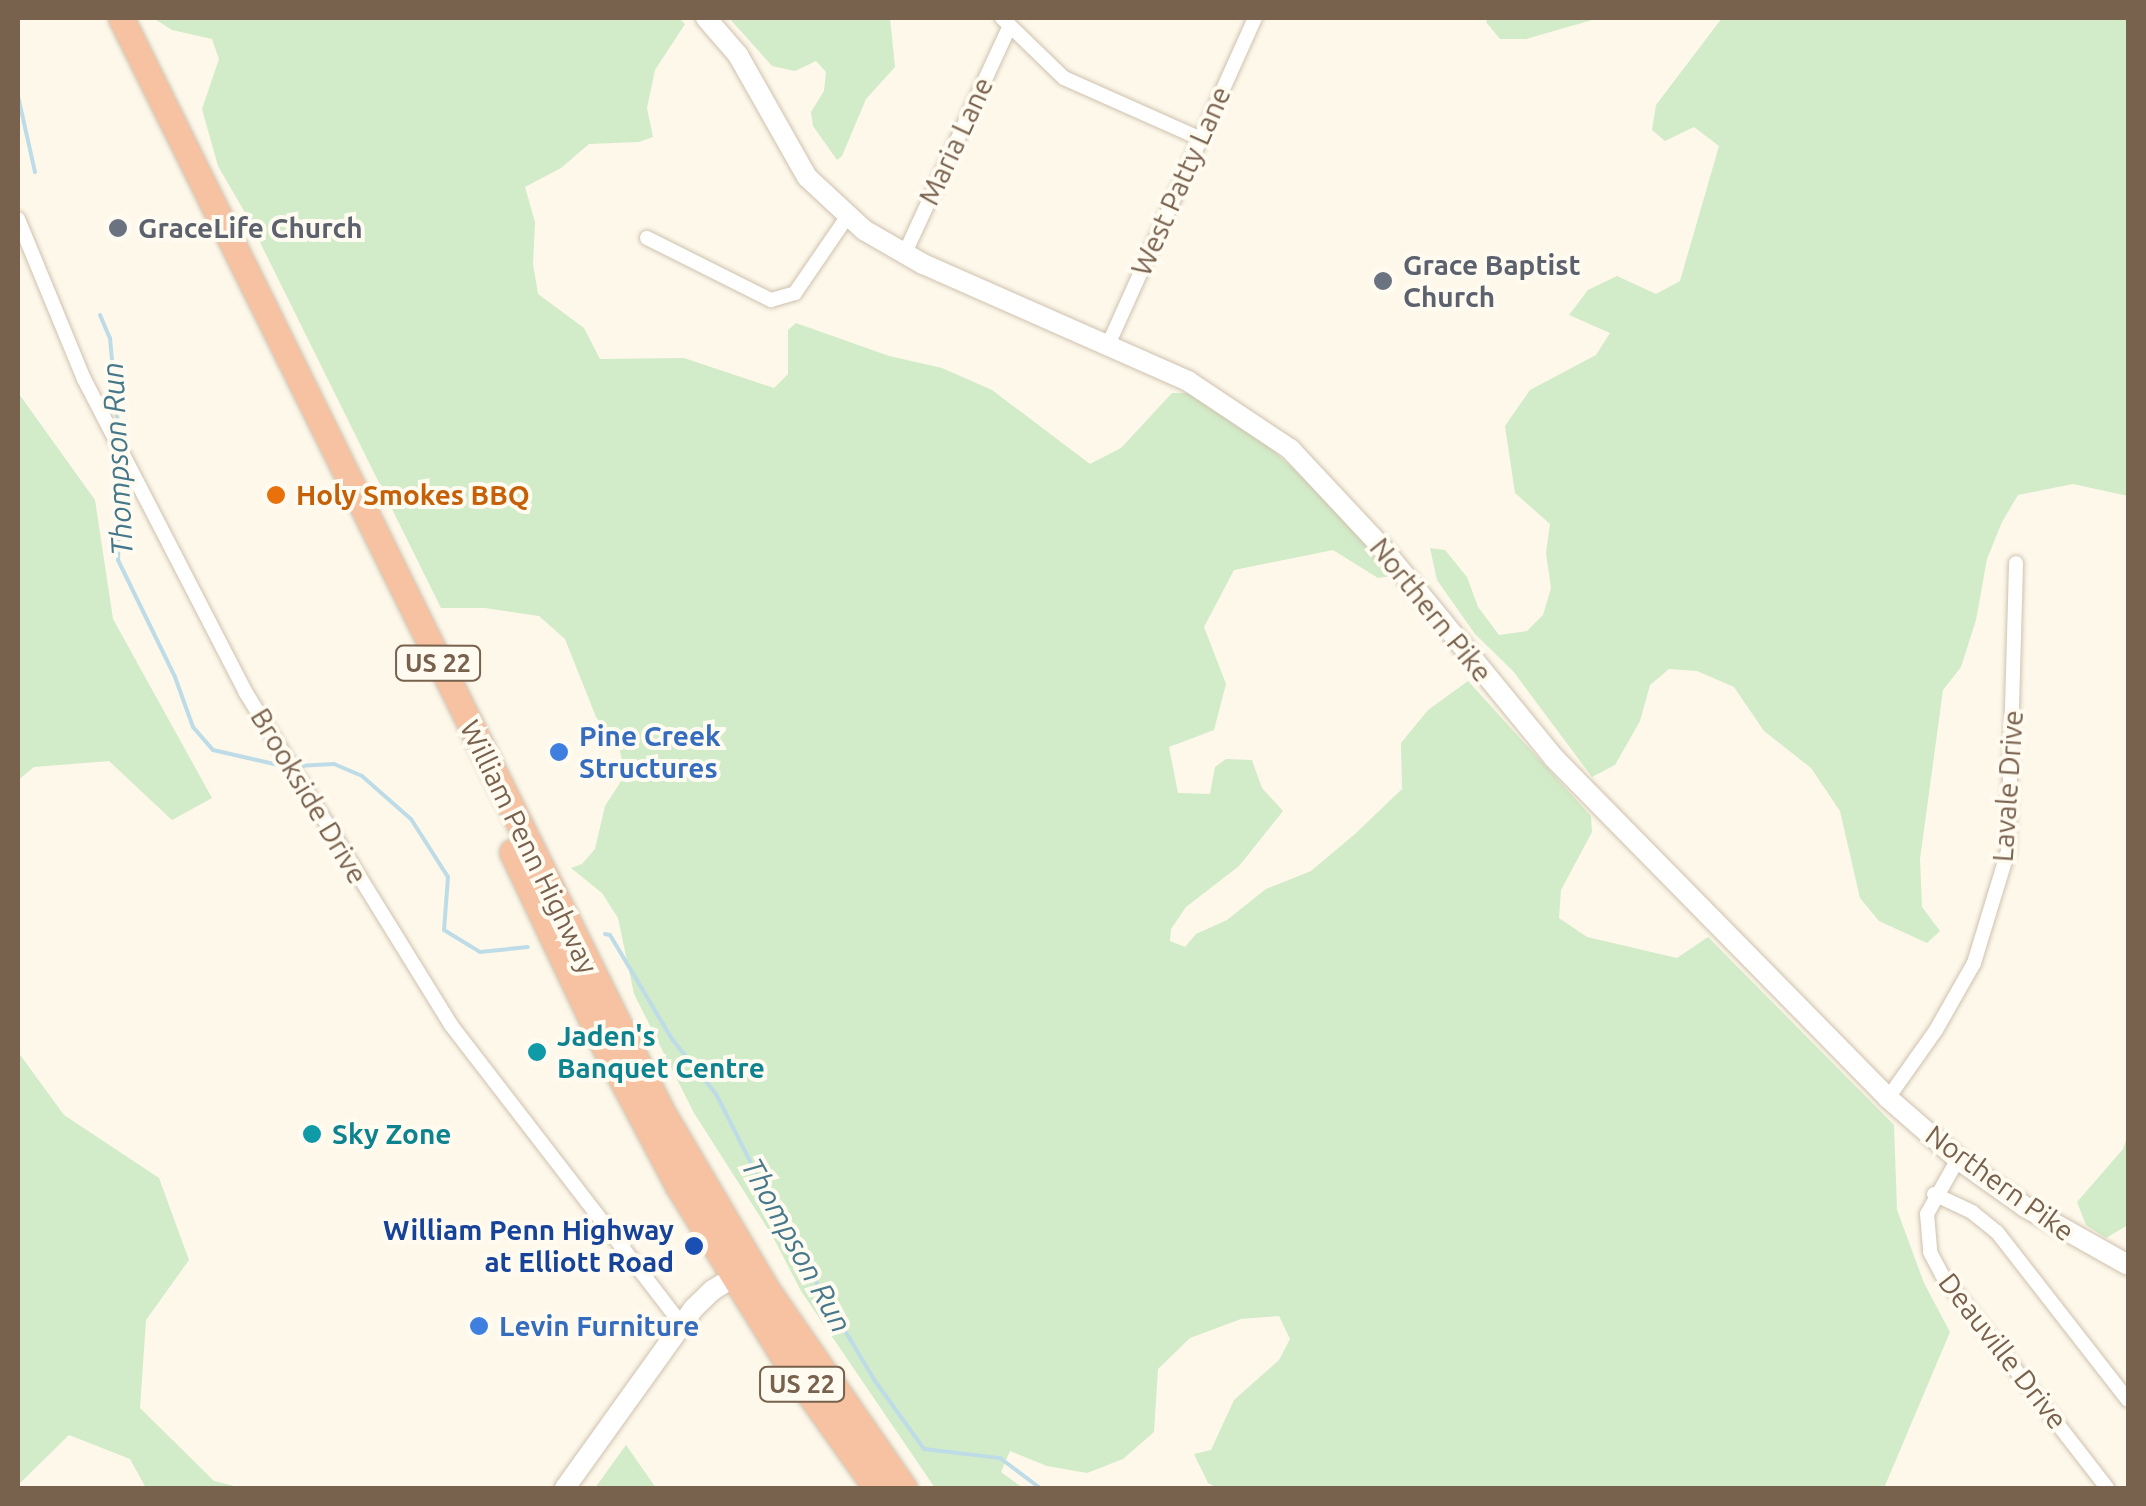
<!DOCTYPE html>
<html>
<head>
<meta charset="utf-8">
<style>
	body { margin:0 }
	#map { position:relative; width:2146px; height:1506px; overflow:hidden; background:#fdf8ea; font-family:Ubuntu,sans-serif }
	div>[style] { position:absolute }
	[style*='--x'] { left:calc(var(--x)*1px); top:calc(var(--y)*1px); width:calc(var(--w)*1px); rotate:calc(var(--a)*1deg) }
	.green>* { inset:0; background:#d2ebc8 }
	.stream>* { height:4px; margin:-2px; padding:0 2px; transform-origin:2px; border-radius:2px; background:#bedce7 }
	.roads { filter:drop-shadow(0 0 2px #cfc1af) drop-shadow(0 0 2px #cfc1af) }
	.street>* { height:14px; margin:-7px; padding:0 7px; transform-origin:7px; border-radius:7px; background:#fff }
	.secondary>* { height:20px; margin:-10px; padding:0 10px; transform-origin:10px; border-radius:10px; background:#fff }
	.highway>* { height:25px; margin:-12.5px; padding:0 12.5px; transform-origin:12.5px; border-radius:12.5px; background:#f6c2a2 }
	.dots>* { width:28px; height:28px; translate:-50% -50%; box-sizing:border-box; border:5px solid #fffbf1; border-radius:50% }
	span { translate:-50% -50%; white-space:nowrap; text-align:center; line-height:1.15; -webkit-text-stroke:8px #fffbf1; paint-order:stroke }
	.shield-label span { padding:2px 8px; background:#fffbf1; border:2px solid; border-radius:8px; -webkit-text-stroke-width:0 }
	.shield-label { font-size:25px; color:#78614d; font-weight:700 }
	.street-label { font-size:28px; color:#78614d }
	.worship-label { font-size:28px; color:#5b616d; font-weight:700 }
	.left { translate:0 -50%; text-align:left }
	.food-label { font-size:28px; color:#c56008; font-weight:700 }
	.shop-label { font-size:28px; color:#366cbe; font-weight:700 }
	.culture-label { font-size:28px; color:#0d838f; font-weight:700 }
	.transit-label { font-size:28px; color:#164399; font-weight:700 }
	.right { translate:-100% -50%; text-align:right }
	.water-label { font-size:30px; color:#46788b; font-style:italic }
	.frame { position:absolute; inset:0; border:20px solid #78614d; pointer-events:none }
</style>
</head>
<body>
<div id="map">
	<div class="green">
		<i style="clip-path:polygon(153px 18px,679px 18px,685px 24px,655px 70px,647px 108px,653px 137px,639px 142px,589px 144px,561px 168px,525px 187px,535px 222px,533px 264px,538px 294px,584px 328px,600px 359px,684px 358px,774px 388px,788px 374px,788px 330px,796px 323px,889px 356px,942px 368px,992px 390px,1090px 464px,1121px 448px,1172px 393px,1188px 393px,1253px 432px,1329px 501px,1391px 576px,1378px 578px,1333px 550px,1234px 570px,1204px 627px,1226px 684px,1214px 730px,1169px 747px,1178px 793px,1210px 794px,1215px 767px,1226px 759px,1252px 760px,1262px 788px,1283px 811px,1239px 866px,1186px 907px,1171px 929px,1170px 941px,1185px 947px,1196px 934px,1227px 920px,1266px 889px,1311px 871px,1355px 834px,1402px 789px,1401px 743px,1428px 710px,1468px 681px,1591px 816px,1592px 832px,1561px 890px,1559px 918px,1587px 937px,1677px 958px,1708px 937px,1894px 1125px,1897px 1210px,1924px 1283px,1950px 1332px,1884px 1488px,1217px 1488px,1208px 1483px,1194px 1454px,1211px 1450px,1234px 1400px,1279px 1360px,1290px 1339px,1279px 1316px,1241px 1319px,1190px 1338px,1158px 1369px,1154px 1432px,1123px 1459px,1087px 1473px,1047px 1466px,1010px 1451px,1001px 1472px,1023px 1488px,935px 1488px,801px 1291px,773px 1237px,694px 1113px,634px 994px,618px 918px,602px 893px,571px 868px,582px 864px,595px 849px,605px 806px,625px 775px,620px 751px,596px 717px,565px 639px,539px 616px,485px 608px,441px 608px,247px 216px,218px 166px,202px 109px,219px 59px,212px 39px,172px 30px)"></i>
		<i style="clip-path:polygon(729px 18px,890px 18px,895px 67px,866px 99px,842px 156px,837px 160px,813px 126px,811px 112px,824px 91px,826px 72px,816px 61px,795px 71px,772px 66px)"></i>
		<i style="clip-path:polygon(1488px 18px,1599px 18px,1526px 39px,1500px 39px,1486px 22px)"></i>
		<i style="clip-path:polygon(1722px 18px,2128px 18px,2128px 496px,2073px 484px,2018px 495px,2002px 522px,1987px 559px,1976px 620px,1961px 667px,1943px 690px,1920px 859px,1922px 907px,1940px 931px,1927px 943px,1879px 921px,1860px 898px,1840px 811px,1811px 768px,1764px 731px,1734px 687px,1697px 671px,1669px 669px,1650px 685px,1640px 721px,1615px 765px,1592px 777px,1513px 671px,1475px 634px,1437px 580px,1430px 548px,1445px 550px,1467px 577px,1478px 607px,1499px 635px,1527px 631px,1543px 615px,1551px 588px,1546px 553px,1550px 524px,1515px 493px,1505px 426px,1530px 390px,1596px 355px,1610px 333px,1569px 315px,1588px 290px,1617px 276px,1656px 294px,1680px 281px,1719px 146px,1694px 127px,1665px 141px,1652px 130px,1656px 105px)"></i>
		<i style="clip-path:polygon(18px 373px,19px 394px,95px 500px,113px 619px,212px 798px,172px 820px,109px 761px,34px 767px,18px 780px)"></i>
		<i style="clip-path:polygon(18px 1052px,64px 1115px,159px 1178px,189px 1260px,146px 1320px,140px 1408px,214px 1481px,242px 1488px,146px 1488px,130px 1459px,69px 1435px,18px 1485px)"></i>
		<i style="clip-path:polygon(2128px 1134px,2128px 1225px,2106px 1238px,2086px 1225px,2077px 1202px,2123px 1149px)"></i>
		<i style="clip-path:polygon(626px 1445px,656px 1488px,595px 1488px)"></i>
	</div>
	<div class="stream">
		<i style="--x:18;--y:96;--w:78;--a:77.4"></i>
		<i style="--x:100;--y:315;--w:25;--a:67"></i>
		<i style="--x:110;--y:338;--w:98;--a:84.8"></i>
		<i style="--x:120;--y:460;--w:100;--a:91.1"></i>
		<i style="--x:118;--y:560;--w:130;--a:64"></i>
		<i style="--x:175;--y:677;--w:53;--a:70.2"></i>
		<i style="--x:193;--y:727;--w:30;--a:49"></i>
		<i style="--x:213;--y:750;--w:76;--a:12.9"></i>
		<i style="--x:297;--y:766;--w:37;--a:-3"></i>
		<i style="--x:334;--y:764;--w:30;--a:23"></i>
		<i style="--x:362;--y:776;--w:65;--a:41.3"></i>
		<i style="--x:411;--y:819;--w:69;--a:57.5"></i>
		<i style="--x:448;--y:877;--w:53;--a:94.3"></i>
		<i style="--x:444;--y:930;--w:42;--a:31.4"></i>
		<i style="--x:480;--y:952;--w:48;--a:-5.9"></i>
		<i style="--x:605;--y:934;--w:5;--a:11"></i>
		<i style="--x:610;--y:935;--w:121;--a:59.2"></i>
		<i style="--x:672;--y:1039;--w:70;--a:51.3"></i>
		<i style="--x:716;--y:1094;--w:153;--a:63.1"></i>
		<i style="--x:785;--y:1230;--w:176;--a:59.2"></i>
		<i style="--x:875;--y:1381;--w:84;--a:54.2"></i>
		<i style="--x:924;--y:1449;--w:77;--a:6.8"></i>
		<i style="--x:1000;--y:1458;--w:50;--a:36.9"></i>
	</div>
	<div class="roads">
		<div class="street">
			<i style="--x:1002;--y:18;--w:86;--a:44.1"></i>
			<i style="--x:1064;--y:78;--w:148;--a:24"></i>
			<i style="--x:18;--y:219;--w:173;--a:67.6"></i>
			<i style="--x:84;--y:379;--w:353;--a:62.7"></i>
			<i style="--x:246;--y:693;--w:390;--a:58.3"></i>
			<i style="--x:451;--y:1025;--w:379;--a:52.4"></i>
			<i style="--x:647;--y:238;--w:139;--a:26.6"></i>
			<i style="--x:771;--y:300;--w:25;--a:-16"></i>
			<i style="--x:795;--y:293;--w:92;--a:-55.6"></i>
			<i style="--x:904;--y:255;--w:250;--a:-65.2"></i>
			<i style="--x:1108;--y:345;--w:359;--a:-65.8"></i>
			<i style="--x:1888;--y:1098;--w:83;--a:-54.8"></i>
			<i style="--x:1936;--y:1030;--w:77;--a:-60.4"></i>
			<i style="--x:1974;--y:963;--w:117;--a:-73.1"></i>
			<i style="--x:2008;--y:851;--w:288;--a:-88.4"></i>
			<i style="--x:1958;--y:1159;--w:63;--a:119.4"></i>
			<i style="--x:1927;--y:1214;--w:38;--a:85"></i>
			<i style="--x:1930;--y:1252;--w:26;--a:62"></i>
			<i style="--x:1942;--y:1275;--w:269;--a:52.2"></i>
			<i style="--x:1934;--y:1194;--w:42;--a:25.3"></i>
			<i style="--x:1972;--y:1212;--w:32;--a:39"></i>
			<i style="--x:1997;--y:1232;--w:213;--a:52.1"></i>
		</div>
		<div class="secondary">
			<i style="--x:706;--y:18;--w:49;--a:49.1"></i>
			<i style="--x:738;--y:55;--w:140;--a:60.5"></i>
			<i style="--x:807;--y:177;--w:78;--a:42.9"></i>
			<i style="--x:864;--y:230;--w:68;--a:30"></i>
			<i style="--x:923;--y:264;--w:290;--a:23.8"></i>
			<i style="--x:1188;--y:381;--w:123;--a:33.7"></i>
			<i style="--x:1290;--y:449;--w:130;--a:46.9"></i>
			<i style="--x:1379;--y:544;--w:276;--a:50.7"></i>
			<i style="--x:1554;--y:758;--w:477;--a:45.5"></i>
			<i style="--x:1888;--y:1098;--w:93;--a:41.1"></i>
			<i style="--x:1958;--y:1159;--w:82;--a:35.6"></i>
			<i style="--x:2025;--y:1207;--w:118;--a:29.4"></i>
			<i style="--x:565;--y:1488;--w:220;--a:-54.4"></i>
			<i style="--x:693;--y:1309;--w:28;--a:-44"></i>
			<i style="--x:713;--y:1290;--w:39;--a:-32"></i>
		</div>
		<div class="highway">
			<i style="--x:121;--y:18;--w:1218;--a:63.69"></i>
			<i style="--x:661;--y:1110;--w:209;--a:59.5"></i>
			<i style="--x:767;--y:1290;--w:241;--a:55.3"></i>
			<i style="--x:512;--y:852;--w:217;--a:64.6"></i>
			<i style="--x:605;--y:1048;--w:156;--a:62.1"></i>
			<i style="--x:678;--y:1186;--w:206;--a:58.3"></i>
			<i style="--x:786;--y:1361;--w:156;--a:54.7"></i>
		</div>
	</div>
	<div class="dots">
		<i style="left:118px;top:228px;background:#6b7280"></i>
		<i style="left:1383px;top:281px;background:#6b7280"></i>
		<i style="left:276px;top:495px;background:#e8710a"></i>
		<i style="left:559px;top:752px;background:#3f7fe0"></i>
		<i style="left:537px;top:1052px;background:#0f9aa8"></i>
		<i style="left:312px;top:1134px;background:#0f9aa8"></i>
		<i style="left:694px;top:1246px;background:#1a4fb4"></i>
		<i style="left:479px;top:1326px;background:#3f7fe0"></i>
	</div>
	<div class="shield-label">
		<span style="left:438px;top:663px">US 22</span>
		<span style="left:802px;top:1384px">US 22</span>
	</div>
	<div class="street-label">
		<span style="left:956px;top:141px;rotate:-65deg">Maria Lane</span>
		<span style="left:1181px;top:181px;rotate:-66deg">West Patty Lane</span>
		<span style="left:1431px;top:610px;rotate:51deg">Northern Pike</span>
		<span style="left:2008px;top:786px;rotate:-86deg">Lavale Drive</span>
		<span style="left:309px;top:796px;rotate:59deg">Brookside Drive</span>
		<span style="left:529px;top:847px;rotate:64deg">William Penn Highway</span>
		<span style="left:2000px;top:1183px;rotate:36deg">Northern Pike</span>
		<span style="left:2003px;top:1351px;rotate:52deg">Deauville Drive</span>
	</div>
	<div class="worship-label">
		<span class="left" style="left:138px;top:228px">GraceLife Church</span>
		<span class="left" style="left:1403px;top:281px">Grace Baptist<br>Church</span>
	</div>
	<div class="food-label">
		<span class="left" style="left:296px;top:495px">Holy Smokes BBQ</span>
	</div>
	<div class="shop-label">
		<span class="left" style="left:579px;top:752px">Pine Creek<br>Structures</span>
		<span class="left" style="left:499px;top:1326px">Levin Furniture</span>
	</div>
	<div class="culture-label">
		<span class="left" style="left:557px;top:1052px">Jaden's<br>Banquet Centre</span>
		<span class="left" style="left:332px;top:1134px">Sky Zone</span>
	</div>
	<div class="transit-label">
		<span class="right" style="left:674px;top:1246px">William Penn Highway<br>at Elliott Road</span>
	</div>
	<div class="water-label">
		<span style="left:117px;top:459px;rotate:-93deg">Thompson Run</span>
		<span style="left:797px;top:1245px;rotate:61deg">Thompson Run</span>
	</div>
	<div class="frame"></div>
</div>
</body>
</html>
